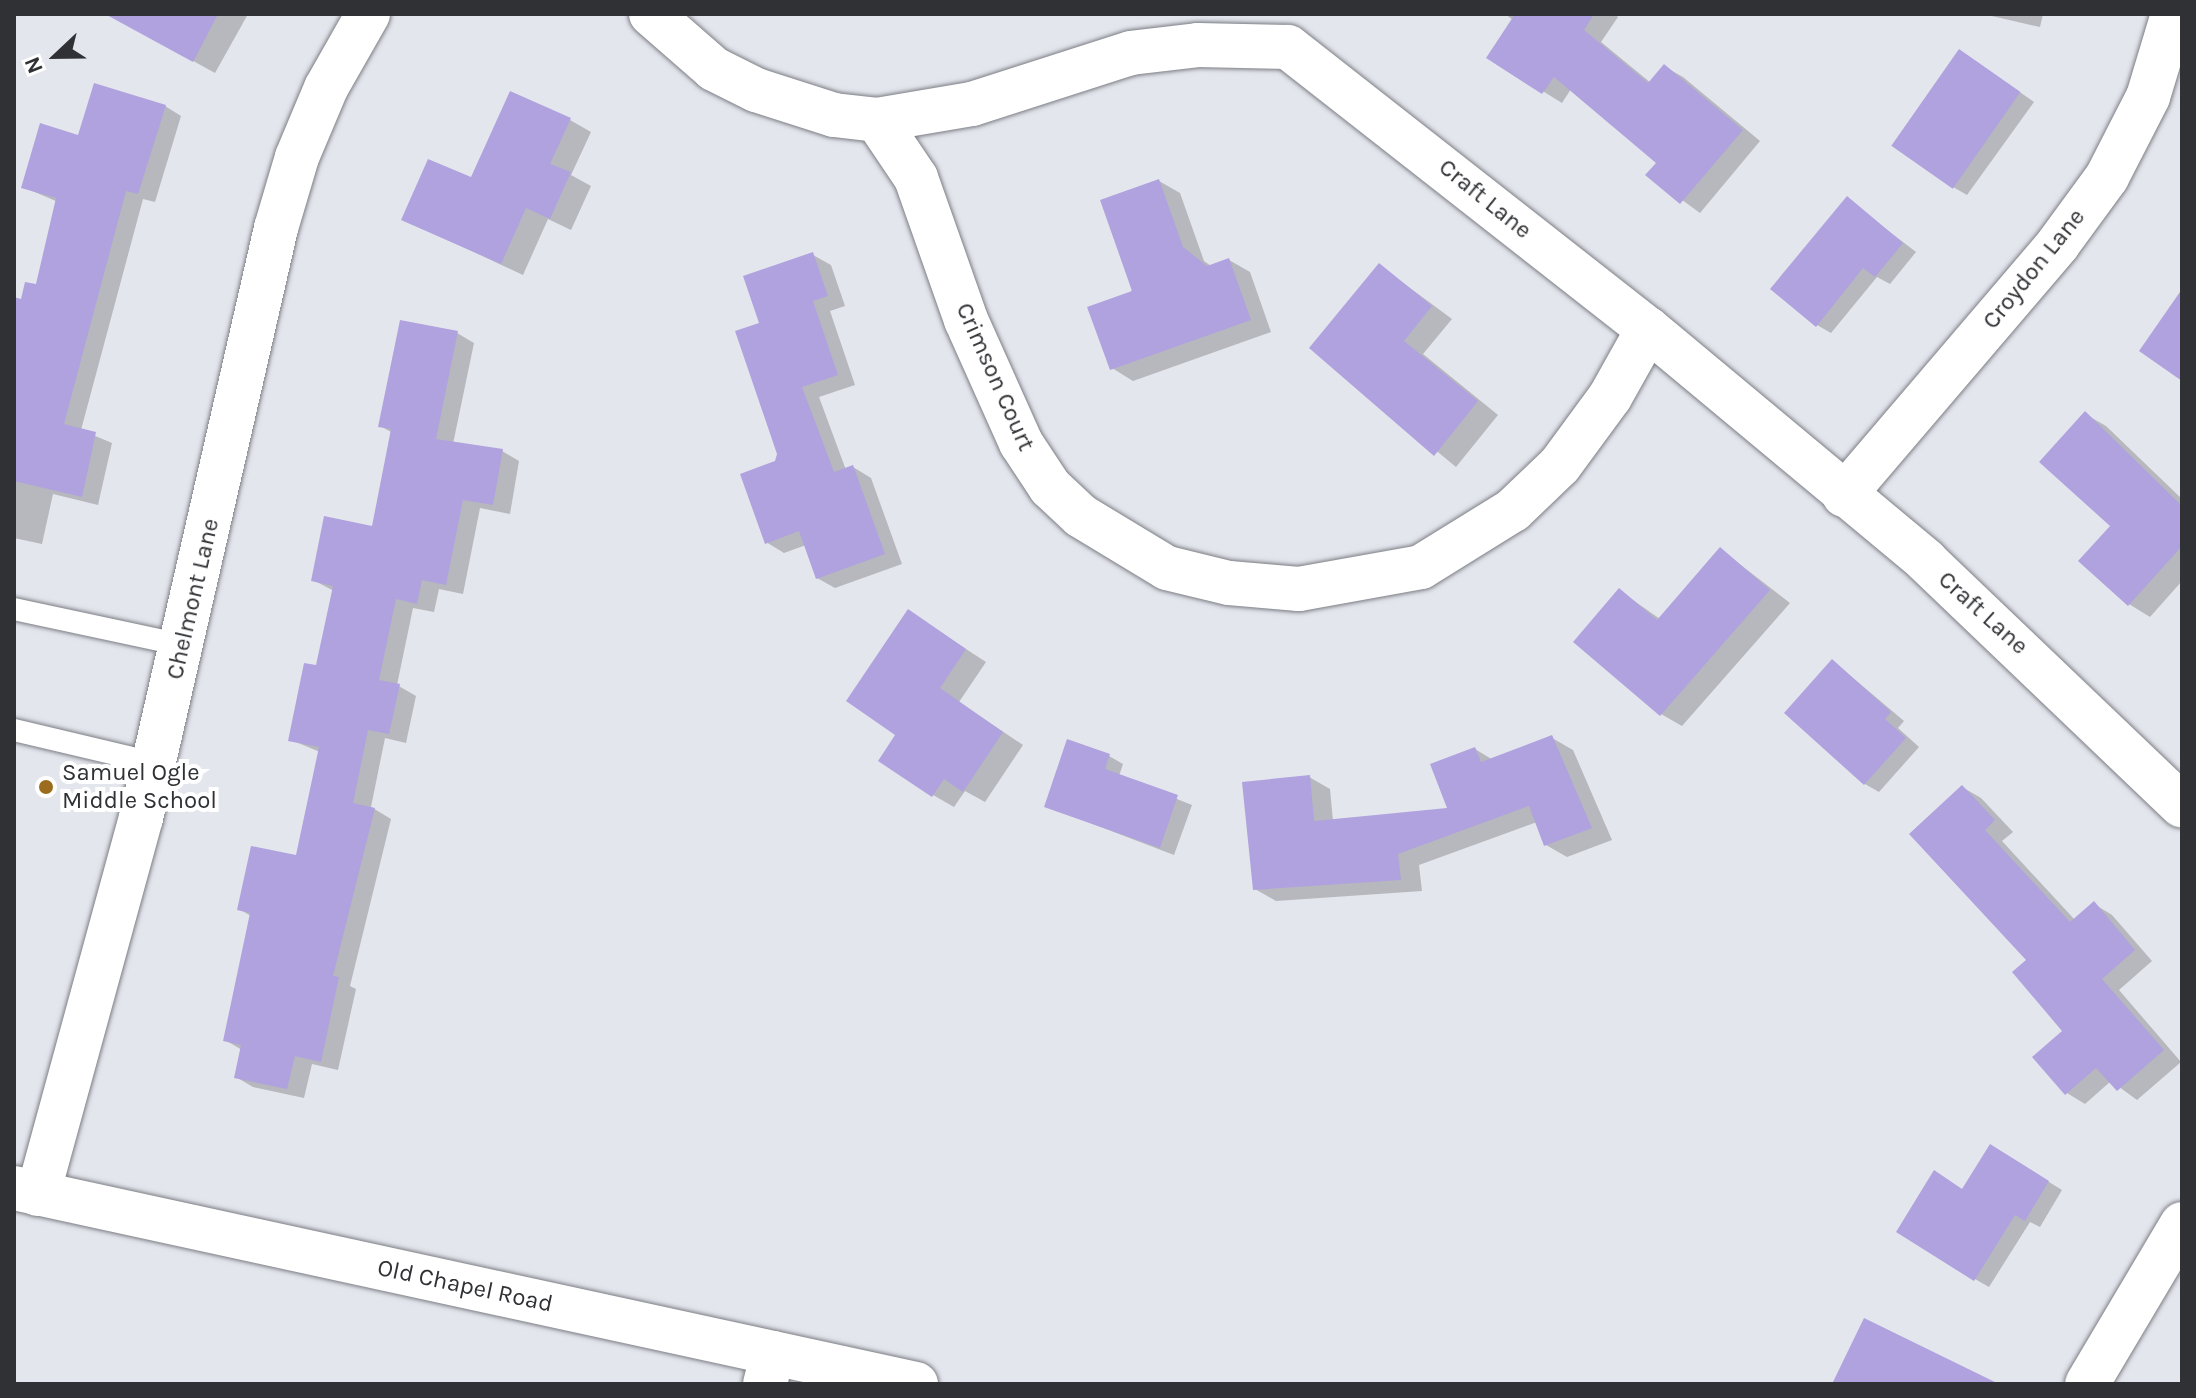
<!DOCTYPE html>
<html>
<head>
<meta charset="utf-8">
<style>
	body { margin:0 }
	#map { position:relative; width:2196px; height:1398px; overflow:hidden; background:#e4e6ed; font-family:Karla,sans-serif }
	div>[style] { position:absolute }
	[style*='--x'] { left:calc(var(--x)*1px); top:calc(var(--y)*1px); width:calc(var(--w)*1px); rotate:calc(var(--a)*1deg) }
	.shadow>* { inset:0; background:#0003 }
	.building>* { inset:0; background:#b0a2de; transform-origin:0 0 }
	.roads { filter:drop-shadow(0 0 2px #7b7e84) drop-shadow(0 0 2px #7b7e84) }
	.service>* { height:22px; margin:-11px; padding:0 11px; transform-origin:11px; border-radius:11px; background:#fff }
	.minor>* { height:44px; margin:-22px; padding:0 22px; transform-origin:22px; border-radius:22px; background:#fff }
	.tertiary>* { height:44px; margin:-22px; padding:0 22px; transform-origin:22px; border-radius:22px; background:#fff }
	.dots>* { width:22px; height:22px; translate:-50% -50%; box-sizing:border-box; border:4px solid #fff; border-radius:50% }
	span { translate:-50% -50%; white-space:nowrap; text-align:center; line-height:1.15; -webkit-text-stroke:8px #fff; paint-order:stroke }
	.street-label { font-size:24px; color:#303134 }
	.poi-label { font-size:24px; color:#303134 }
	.left { translate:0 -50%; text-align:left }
	.frame { position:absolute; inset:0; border:16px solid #303134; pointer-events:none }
	.north { position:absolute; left:16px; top:16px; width:80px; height:80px; -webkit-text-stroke:6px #fff; paint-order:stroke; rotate:248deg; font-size:22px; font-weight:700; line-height:32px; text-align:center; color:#303134 }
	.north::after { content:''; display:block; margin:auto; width:28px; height:36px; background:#303134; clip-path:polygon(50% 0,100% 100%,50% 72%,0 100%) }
</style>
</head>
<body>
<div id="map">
	<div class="shadow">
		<i style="clip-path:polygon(108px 14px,248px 14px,215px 73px)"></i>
		<i style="clip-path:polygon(1505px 14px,1614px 14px,1618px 17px,1601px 42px,1651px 83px,1665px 67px,1683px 77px,1760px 141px,1700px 213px,1648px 175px,1658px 162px,1571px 89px,1562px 103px,1489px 58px,1513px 20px)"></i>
		<i style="clip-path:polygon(1983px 14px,2043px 14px,2040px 27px)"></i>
		<i style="clip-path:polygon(1974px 60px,2034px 102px,1967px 195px,1953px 187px)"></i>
		<i style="clip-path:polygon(165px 106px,181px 116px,155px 202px,143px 199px,81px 430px,112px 443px,98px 505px,53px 494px,42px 544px,14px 538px,14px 299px,23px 301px,37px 287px,58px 202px,23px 187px,79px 137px)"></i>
		<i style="clip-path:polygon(570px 120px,591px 132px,571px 175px,591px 186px,571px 230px,548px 219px,523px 275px,403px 219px)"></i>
		<i style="clip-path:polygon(1159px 181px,1180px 193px,1204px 261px,1211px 266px,1229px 260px,1250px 272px,1271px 332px,1133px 381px,1112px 368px)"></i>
		<i style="clip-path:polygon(1847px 199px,1916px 252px,1890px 284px,1877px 277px,1831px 333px,1817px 325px)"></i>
		<i style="clip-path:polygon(813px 255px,831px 265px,845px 306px,830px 311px,855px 385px,819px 397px,846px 470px,853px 467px,871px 478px,902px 564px,835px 588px,817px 578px,806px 545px,784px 553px,766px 542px,779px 454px,761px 324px)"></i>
		<i style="clip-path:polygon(1379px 265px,1452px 319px,1423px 354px,1498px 415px,1456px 467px,1312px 348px)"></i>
		<i style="clip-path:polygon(457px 333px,474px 343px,453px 444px,502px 451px,519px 461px,510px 514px,480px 508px,463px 594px,439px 589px,434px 612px,413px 608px,397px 685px,416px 696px,406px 743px,385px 738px,371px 807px,391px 819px,350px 986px,356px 989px,338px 1070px,312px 1064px,304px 1098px,253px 1087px,236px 1077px,242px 1050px,225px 1040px,251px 916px,239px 909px,297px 858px,320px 752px,291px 740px,318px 668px,334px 591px,313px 580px,374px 528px,393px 433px,380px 426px)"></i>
		<i style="clip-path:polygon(2085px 414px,2106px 426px,2182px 499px,2182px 581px,2150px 617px,2129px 604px)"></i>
		<i style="clip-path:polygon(1720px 549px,1790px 603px,1682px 726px,1661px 714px,1620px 591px,1660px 619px)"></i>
		<i style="clip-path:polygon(909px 612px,986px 662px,959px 702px,1023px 745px,985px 802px,965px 791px,954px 807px,933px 795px,898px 734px)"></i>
		<i style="clip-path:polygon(1833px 661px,1904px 721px,1898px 728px,1919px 747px,1879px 792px,1865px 784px)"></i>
		<i style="clip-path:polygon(1552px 738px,1573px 750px,1612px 840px,1567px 857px,1546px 845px,1537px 822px,1419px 865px,1422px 891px,1276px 901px,1255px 889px,1309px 777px,1330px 789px,1333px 821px,1450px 810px,1475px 749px,1493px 760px)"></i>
		<i style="clip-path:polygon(1109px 756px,1123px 764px,1119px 776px,1192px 805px,1174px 855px,1046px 806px)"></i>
		<i style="clip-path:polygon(1962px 787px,1981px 798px,2013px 832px,2002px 841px,2075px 920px,2094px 904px,2112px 915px,2152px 961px,2119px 990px,2181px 1062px,2137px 1100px,2111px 1081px,2085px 1104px,2067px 1093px,2065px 1031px,2029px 960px)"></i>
		<i style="clip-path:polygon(2005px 1155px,2062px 1190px,2040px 1227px,2030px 1222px,1989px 1287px,1975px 1279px,1963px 1191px)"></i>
	</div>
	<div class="building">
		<i style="clip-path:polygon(105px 14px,218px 14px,193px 62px)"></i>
		<i style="clip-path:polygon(1515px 14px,1594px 14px,1584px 30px,1648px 83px,1664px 64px,1743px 130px,1680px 204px,1645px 175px,1656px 163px,1554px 77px,1542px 94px,1486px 58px)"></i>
		<i style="left:1959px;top:49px;width:75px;height:118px;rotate:35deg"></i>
		<i style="clip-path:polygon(94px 83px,166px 105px,138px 194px,126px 191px,64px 424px,96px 432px,82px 497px,14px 481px,14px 297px,21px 299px,25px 282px,36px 284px,56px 198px,21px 188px,40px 123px,78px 135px)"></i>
		<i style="clip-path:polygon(510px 91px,571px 118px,550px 164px,571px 172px,550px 219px,526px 208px,501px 264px,401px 220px,428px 159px,471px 177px)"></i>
		<i style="clip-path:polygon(1159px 179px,1183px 247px,1207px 266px,1229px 258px,1251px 320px,1110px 370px,1087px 307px,1132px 291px,1100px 200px)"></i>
		<i style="clip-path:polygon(1847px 196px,1903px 243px,1875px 277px,1863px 268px,1816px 327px,1770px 289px)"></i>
		<i style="clip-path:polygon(813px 252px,828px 296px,813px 301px,838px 375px,802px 387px,834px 472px,853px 465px,885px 554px,816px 579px,799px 531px,765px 544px,740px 474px,775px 461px,777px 454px,735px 331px,759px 323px,743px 276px)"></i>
		<i style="clip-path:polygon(1379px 263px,1432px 306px,1404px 341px,1478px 401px,1434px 456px,1309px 348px)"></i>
		<i style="clip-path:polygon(2182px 289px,2182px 381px,2139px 351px)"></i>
		<i style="clip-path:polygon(400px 320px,458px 331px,436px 439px,503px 449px,493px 505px,463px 500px,446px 585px,422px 580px,417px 604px,396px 599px,379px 680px,400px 684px,389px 734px,368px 730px,353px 803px,375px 808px,333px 976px,339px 977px,321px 1062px,295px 1056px,287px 1089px,234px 1078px,241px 1045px,223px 1041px,250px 913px,237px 910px,251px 846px,296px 855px,319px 747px,288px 741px,304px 663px,316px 665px,333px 586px,311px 581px,324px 516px,372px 526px,391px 429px,378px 427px)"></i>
		<i style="clip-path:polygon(2085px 411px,2182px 506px,2182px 546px,2128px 606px,2078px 561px,2110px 526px,2039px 462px)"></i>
		<i style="clip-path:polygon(1720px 547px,1770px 590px,1660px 716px,1573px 642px,1619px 588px,1657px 620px)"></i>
		<i style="clip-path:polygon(908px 609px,966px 649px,940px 688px,1003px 732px,963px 792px,944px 779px,932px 797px,878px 761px,895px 735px,846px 701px)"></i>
		<i style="clip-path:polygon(1832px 659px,1891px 712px,1885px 719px,1906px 738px,1864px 785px,1784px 713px)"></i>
		<i style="clip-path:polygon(1552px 735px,1592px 828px,1544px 846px,1529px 806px,1398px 854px,1401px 880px,1253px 890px,1242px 782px,1310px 775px,1314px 821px,1447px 808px,1430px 764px,1475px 747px,1481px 762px)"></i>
		<i style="clip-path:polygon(1067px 739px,1110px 754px,1105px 769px,1178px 795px,1160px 848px,1044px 807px)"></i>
		<i style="clip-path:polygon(1962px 785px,1995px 820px,1985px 830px,2070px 922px,2094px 901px,2135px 950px,2102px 979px,2164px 1050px,2117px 1091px,2096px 1068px,2065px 1095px,2032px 1057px,2062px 1031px,2012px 972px,2026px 960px,1909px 834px)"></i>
		<i style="clip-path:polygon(1990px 1144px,2049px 1181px,2025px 1221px,2015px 1215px,1974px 1281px,1896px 1232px,1934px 1170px,1962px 1189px)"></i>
		<i style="clip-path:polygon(1864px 1318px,1999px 1384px,1832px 1384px)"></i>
	</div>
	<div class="roads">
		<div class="service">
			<i style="--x:14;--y:609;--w:172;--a:12.1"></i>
			<i style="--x:14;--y:730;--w:144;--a:13.3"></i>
		</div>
		<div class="minor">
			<i style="--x:651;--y:14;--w:84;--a:41.1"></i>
			<i style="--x:714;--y:69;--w:47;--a:26.6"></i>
			<i style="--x:756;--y:90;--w:82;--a:17.8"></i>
			<i style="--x:834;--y:115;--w:43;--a:6.6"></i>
			<i style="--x:877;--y:120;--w:96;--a:-9.6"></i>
			<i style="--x:972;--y:104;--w:167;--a:-17.8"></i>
			<i style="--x:1131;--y:53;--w:67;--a:-6.8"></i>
			<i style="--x:1198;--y:45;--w:90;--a:1.3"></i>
			<i style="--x:1288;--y:47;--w:457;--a:38.1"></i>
			<i style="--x:1648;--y:329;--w:362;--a:39.8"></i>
			<i style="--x:1926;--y:561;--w:354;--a:43.7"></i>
			<i style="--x:877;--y:120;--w:70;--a:56.1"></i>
			<i style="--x:916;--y:178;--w:151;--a:70.6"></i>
			<i style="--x:966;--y:320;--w:135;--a:65.9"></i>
			<i style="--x:1021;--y:443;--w:53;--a:56.6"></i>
			<i style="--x:1050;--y:487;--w:42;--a:43.1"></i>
			<i style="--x:1081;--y:516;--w:100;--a:31.2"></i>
			<i style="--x:1167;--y:568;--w:64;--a:13.6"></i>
			<i style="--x:1229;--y:583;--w:70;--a:4.9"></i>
			<i style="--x:1299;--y:589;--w:124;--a:-10.2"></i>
			<i style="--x:1421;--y:567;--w:108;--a:-31.8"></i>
			<i style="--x:1513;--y:510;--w:65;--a:-43.8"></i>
			<i style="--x:1560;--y:465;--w:84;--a:-53.7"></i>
			<i style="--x:1610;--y:397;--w:78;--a:-60.8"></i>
			<i style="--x:1844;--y:495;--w:330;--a:-49.5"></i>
			<i style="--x:2058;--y:244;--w:83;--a:-53.8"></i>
			<i style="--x:2107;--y:177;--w:90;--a:-62.9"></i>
			<i style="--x:2148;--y:97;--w:87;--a:-73.2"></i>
			<i style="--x:38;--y:1194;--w:390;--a:-74.7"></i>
			<i style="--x:141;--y:818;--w:605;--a:-77.11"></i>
			<i style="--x:276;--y:228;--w:74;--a:-73.5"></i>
			<i style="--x:297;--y:157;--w:75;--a:-67.2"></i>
			<i style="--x:326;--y:88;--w:85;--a:-60.4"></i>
			<i style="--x:765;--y:1384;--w:32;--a:-76"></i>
		</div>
		<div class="tertiary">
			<i style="--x:14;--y:1188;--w:923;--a:12.26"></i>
			<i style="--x:2087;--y:1384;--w:186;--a:-59.3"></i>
		</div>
	</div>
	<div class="dots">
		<i style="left:46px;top:787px;background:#9b6c1d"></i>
	</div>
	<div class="street-label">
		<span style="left:1485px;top:199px;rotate:39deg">Craft Lane</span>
		<span style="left:2034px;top:269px;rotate:-51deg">Croydon Lane</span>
		<span style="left:995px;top:377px;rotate:66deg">Crimson Court</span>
		<span style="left:193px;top:599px;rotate:-77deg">Chelmont Lane</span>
		<span style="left:1983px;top:613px;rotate:42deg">Craft Lane</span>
		<span style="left:465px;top:1286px;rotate:12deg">Old Chapel Road</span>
	</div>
	<div class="poi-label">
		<span class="left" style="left:62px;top:787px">Samuel Ogle<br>Middle School</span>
	</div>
	<div class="frame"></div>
	<div class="north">N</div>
</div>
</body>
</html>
